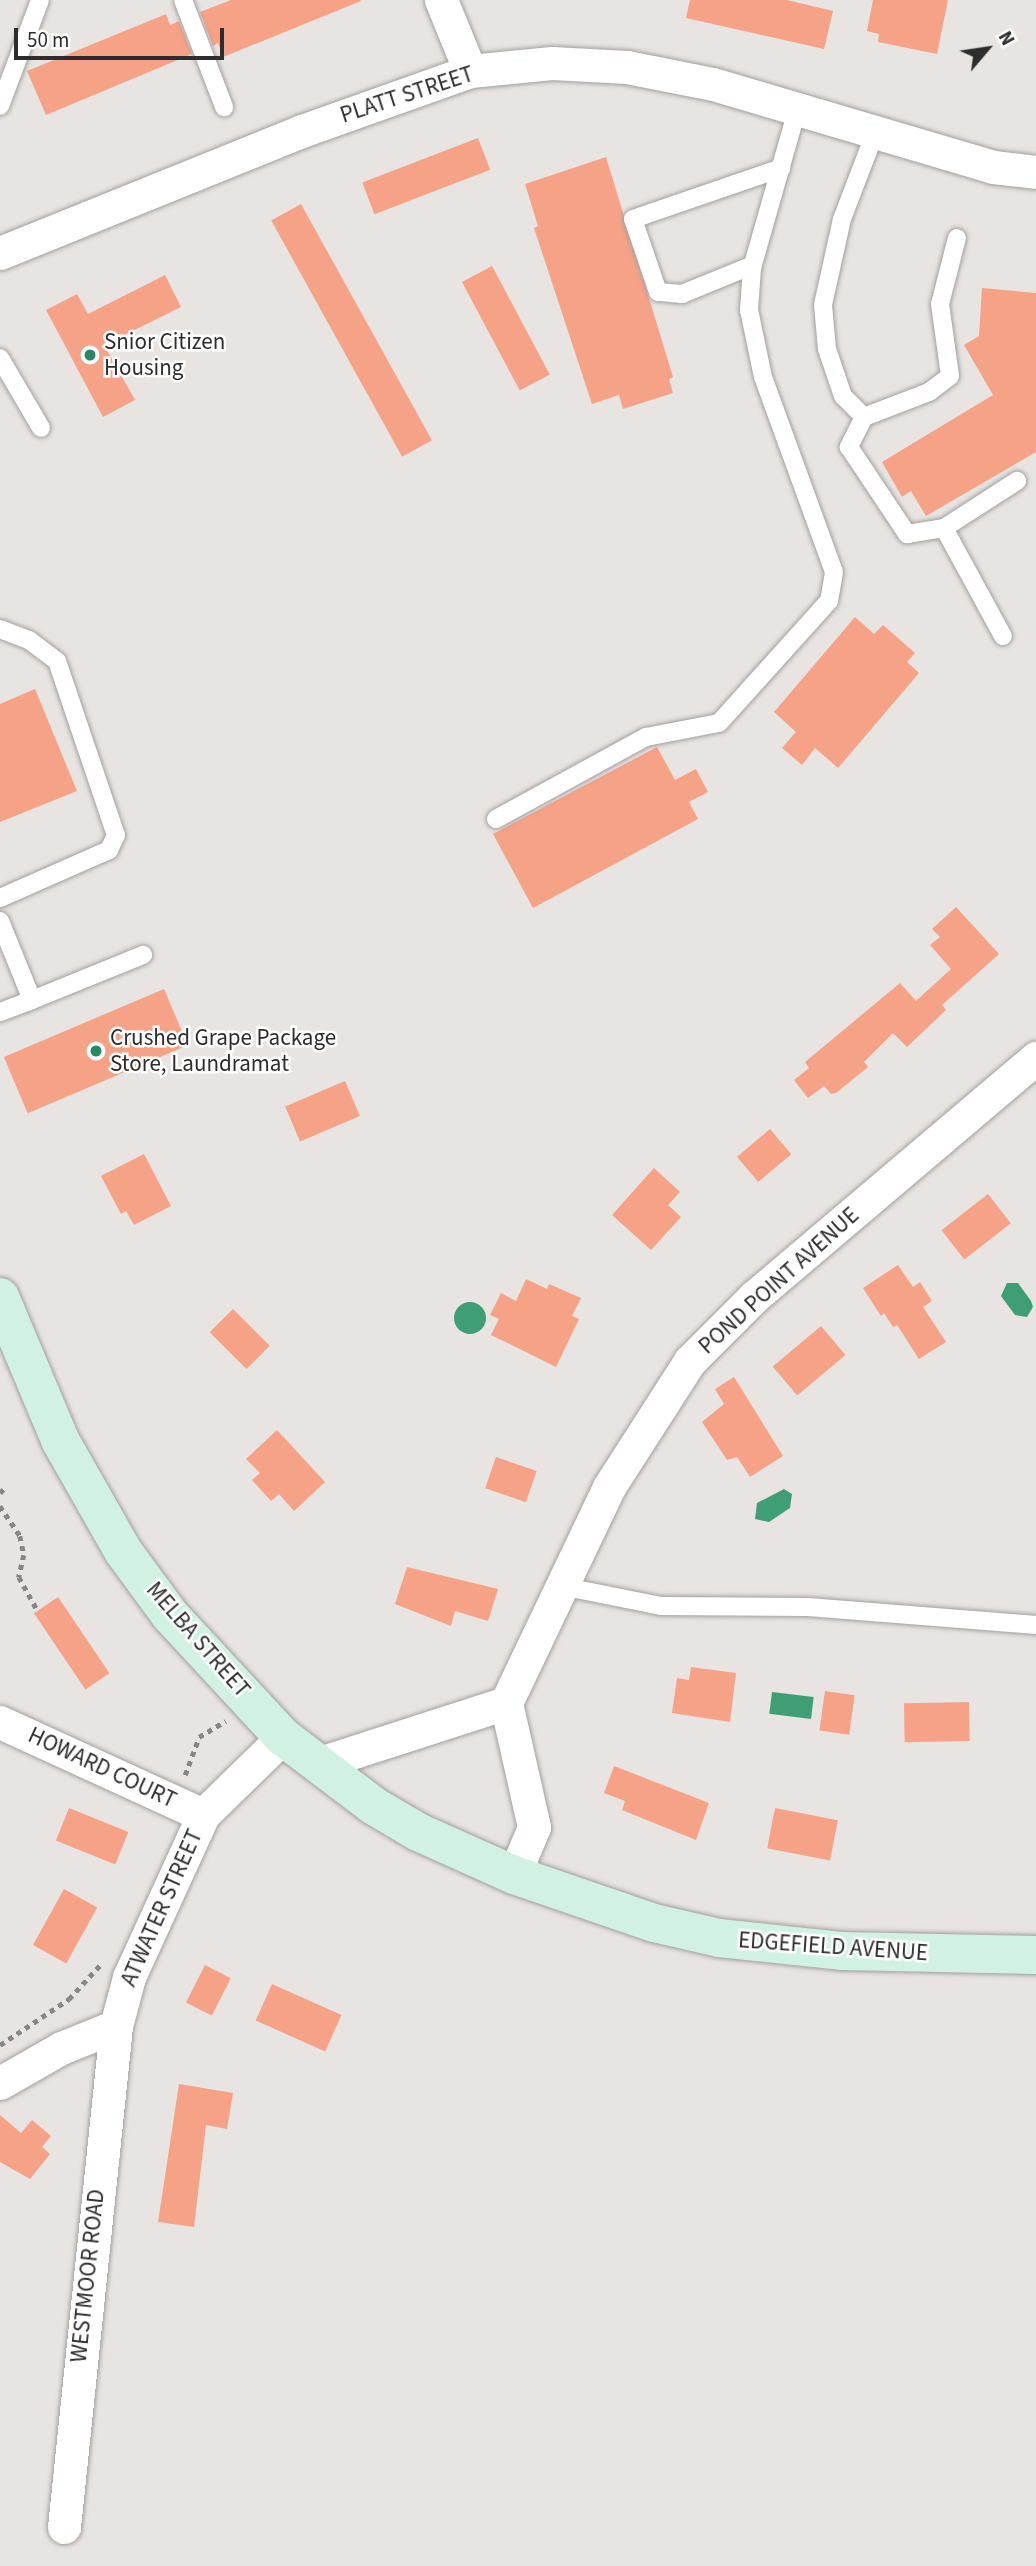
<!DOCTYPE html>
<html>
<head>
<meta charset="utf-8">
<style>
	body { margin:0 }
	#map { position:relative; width:1036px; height:2566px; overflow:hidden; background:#e7e4e2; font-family:"Source Sans 3",sans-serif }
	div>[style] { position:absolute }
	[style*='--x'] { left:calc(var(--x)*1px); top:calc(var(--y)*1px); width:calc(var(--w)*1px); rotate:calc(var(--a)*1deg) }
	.water>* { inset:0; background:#409e77; transform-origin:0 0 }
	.round { border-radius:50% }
	.building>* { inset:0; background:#f5a287; transform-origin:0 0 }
	.path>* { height:4.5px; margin-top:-2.25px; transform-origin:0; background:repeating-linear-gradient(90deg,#888685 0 5px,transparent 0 10px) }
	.roads { filter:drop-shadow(0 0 2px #a39f9e) drop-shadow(0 0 2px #a39f9e) }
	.lane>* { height:18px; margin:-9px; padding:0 9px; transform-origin:9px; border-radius:9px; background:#fff }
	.street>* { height:33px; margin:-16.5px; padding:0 16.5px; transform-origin:16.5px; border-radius:16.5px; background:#fff }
	.secondary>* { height:38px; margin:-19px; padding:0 19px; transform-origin:19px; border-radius:19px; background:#d1f1e3 }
	.dots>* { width:19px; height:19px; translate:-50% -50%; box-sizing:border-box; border:4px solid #fff; border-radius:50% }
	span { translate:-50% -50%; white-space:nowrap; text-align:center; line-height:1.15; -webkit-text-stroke:5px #fff; paint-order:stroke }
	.street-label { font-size:23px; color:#2e2d2d }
	.poi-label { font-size:23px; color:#2e2d2d }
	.left { translate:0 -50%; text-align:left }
	.north { position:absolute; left:952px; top:14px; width:70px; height:70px; -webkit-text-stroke:5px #fff; paint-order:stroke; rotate:61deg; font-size:19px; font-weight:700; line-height:28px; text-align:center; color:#2e2d2d }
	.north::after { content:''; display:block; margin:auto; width:24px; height:32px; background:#2e2d2d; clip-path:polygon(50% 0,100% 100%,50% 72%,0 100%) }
	.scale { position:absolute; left:14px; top:28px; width:210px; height:32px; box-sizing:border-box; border:4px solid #2e2d2d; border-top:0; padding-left:9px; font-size:21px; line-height:24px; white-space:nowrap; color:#2e2d2d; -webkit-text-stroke:5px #fff; paint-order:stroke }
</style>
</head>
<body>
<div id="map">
	<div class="water">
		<i style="clip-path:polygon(1007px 1283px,1018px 1283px,1031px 1301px,1033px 1307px,1027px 1317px,1015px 1315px,1001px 1296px)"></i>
		<i class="round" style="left:454px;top:1302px;width:32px;height:32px"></i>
		<i style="clip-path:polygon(784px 1489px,792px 1494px,790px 1508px,769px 1522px,755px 1519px,757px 1503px)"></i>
		<i style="left:772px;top:1692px;width:42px;height:22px;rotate:7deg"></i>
	</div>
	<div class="building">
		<i style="clip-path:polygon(231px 0,360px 0,361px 1px,223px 57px,218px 43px,213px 46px,200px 12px)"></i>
		<i style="clip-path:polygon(690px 0,787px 0,833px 11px,824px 49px,686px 18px)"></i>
		<i style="clip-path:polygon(873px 0,948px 0,937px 54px,878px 42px,879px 34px,867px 31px)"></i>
		<i style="clip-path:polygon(166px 14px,170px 25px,179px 21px,192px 54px,46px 115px,27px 71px)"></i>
		<i style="left:478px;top:138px;width:34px;height:124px;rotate:69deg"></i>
		<i style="clip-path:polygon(606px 157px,673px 377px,669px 379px,673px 393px,623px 409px,619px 395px,592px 404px,534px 228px,538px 226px,525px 184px)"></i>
		<i style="left:301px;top:204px;width:270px;height:34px;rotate:61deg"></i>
		<i style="left:492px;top:266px;width:123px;height:34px;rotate:62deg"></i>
		<i style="clip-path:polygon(165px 275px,181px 307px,104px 345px,135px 400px,103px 417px,46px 310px,77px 294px,88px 314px)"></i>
		<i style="clip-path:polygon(982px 288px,1036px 293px,1036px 452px,926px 516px,911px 491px,902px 497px,882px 462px,993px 395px,964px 345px,979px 336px)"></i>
		<i style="clip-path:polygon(855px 617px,874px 634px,883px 625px,915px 653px,907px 662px,919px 673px,838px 768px,815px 748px,802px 765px,782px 748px,796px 732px,774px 712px)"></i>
		<i style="clip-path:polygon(35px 689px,77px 791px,0 822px,0 704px)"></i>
		<i style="clip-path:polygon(657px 747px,675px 780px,696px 769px,708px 792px,689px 802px,698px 819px,533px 908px,493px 834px)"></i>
		<i style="clip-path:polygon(956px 907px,999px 954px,942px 1005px,946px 1010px,907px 1047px,893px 1033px,864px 1062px,868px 1067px,836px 1093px,831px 1094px,824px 1086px,808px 1098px,794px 1080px,809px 1068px,805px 1062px,900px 983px,916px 1001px,951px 969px,930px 945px,940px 937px,932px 929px)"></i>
		<i style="left:164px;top:989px;width:61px;height:174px;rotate:67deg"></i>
		<i style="left:345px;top:1081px;width:38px;height:65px;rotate:67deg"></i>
		<i style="left:770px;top:1129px;width:33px;height:43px;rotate:50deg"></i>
		<i style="clip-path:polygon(144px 1154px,171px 1206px,134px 1225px,126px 1211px,121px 1214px,101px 1176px)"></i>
		<i style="clip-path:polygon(654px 1168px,680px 1192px,668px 1205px,681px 1217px,651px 1250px,612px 1215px)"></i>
		<i style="left:988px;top:1194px;width:37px;height:59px;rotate:52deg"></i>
		<i style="clip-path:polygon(898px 1265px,913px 1287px,920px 1282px,932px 1301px,923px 1307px,946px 1342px,919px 1359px,897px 1325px,893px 1327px,884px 1313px,881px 1316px,863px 1288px)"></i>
		<i style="clip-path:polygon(526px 1279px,547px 1289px,549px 1284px,581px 1298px,572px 1316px,579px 1319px,556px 1367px,491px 1335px,499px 1319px,490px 1315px,501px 1293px,516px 1301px)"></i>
		<i style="left:233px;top:1309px;width:52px;height:33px;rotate:45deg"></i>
		<i style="left:821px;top:1326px;width:38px;height:63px;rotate:50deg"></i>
		<i style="clip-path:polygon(734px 1377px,783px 1456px,750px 1477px,737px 1457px,727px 1460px,702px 1422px,724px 1404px,715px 1389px)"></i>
		<i style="clip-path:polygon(277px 1430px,325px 1482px,294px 1511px,279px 1494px,271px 1501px,252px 1480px,260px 1473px,246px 1459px)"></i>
		<i style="left:496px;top:1457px;width:43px;height:33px;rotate:19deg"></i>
		<i style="clip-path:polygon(407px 1567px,498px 1589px,488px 1621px,455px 1611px,451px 1626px,395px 1604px)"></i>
		<i style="left:58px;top:1597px;width:92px;height:29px;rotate:56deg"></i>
		<i style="clip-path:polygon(691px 1667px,736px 1673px,730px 1722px,672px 1713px,677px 1678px,689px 1680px)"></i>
		<i style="left:825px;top:1691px;width:30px;height:40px;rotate:8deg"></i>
		<i style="left:969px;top:1702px;width:39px;height:65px;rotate:89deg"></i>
		<i style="clip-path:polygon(614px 1766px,709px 1803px,696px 1840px,622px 1810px,625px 1801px,604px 1793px)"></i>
		<i style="left:69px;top:1808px;width:64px;height:35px;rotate:22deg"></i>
		<i style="left:775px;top:1808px;width:64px;height:41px;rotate:11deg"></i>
		<i style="left:64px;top:1889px;width:38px;height:64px;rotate:29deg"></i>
		<i style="left:205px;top:1965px;width:29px;height:42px;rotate:27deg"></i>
		<i style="left:272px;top:1984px;width:76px;height:40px;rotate:24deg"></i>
		<i style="clip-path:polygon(179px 2084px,233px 2093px,227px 2129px,206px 2125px,194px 2227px,158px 2222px)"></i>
		<i style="clip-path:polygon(0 2115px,21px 2133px,32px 2120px,51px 2136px,42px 2147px,50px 2154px,30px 2179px,0 2162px)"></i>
	</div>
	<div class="path">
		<i style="--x:0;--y:1493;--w:9;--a:-49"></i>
		<i style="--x:0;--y:1506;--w:36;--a:56"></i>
		<i style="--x:20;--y:1536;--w:19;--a:78"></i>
		<i style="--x:24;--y:1555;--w:23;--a:103"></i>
		<i style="--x:19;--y:1577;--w:37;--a:61"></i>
		<i style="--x:185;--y:1775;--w:40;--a:-69.8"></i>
		<i style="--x:199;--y:1737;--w:31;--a:-31"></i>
		<i style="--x:0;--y:2045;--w:83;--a:-33.7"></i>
		<i style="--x:69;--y:1999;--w:46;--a:-47.6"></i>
	</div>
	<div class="roads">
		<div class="lane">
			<i style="--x:183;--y:0;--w:115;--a:69"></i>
			<i style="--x:0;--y:106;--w:113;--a:-69.3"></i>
			<i style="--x:875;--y:133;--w:92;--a:111"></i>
			<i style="--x:842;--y:219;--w:88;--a:102.5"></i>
			<i style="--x:823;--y:305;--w:44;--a:84.8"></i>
			<i style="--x:827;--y:349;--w:50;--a:71.2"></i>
			<i style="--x:843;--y:396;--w:30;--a:45"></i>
			<i style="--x:864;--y:417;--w:70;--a:-21"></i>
			<i style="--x:929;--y:392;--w:26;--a:-37"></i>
			<i style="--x:950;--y:376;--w:73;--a:-97.9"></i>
			<i style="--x:940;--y:304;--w:68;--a:-75.6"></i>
			<i style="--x:753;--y:265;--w:77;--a:157.8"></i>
			<i style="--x:682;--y:294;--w:24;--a:-175"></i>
			<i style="--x:658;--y:292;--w:77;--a:-108.9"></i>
			<i style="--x:633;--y:219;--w:157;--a:-19"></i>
			<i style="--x:0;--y:358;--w:81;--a:59.6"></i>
			<i style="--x:864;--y:417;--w:34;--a:117"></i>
			<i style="--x:849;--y:447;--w:105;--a:56.3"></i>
			<i style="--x:907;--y:534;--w:37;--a:-9"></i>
			<i style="--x:944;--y:528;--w:123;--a:61.4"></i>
			<i style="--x:944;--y:528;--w:87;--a:-32.8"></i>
			<i style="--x:0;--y:629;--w:31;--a:21"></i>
			<i style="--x:29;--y:640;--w:35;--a:37"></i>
			<i style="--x:57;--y:661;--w:184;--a:71.3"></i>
			<i style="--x:116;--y:835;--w:17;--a:115"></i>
			<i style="--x:109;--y:850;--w:119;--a:156.2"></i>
			<i style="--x:496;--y:819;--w:171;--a:-28.7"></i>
			<i style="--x:646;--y:737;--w:74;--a:-10.9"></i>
			<i style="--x:719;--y:723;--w:164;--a:-48"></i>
			<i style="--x:829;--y:601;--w:29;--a:-80"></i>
			<i style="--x:834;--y:572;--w:208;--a:-110"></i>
			<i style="--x:763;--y:377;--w:68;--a:-101.8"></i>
			<i style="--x:749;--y:310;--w:42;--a:-85.9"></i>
			<i style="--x:752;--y:268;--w:164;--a:-74.1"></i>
			<i style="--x:0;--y:921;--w:85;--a:67.9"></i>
			<i style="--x:32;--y:1000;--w:34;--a:159"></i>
			<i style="--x:32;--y:1000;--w:120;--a:-22.1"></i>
			<i style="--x:561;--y:1586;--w:102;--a:11.3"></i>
			<i style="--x:661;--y:1606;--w:147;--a:0.4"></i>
			<i style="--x:808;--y:1607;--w:229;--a:4.5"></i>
		</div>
		<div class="street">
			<i style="--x:441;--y:0;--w:77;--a:67.8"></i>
			<i style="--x:0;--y:253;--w:323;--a:-22"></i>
			<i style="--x:299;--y:132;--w:182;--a:-19.6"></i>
			<i style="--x:470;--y:71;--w:82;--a:-5.6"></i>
			<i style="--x:552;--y:63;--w:75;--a:3.1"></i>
			<i style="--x:627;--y:67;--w:88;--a:11.2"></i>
			<i style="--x:713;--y:84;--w:292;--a:16.5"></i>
			<i style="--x:993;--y:167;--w:43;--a:6.6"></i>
			<i style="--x:0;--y:1722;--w:223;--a:24.6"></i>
			<i style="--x:317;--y:1764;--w:199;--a:-17.9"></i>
			<i style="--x:514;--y:1875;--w:52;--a:-67.4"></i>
			<i style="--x:534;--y:1827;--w:127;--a:-102.7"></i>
			<i style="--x:506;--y:1703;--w:239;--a:-64.5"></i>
			<i style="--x:609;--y:1487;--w:150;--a:-57.3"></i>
			<i style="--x:690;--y:1361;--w:91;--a:-45"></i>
			<i style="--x:754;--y:1297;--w:370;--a:-40.3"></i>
			<i style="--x:0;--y:2083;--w:70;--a:-29.8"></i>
			<i style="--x:61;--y:2048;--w:59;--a:-21.8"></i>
			<i style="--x:116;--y:2026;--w:51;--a:-75.1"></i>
			<i style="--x:129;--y:1977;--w:178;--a:-65.4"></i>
			<i style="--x:203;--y:1815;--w:112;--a:-44.3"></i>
			<i style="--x:64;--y:2527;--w:504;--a:-84.07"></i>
		</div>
		<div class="secondary">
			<i style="--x:0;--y:1297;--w:155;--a:67.2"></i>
			<i style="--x:60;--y:1440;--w:128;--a:60.4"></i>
			<i style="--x:123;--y:1551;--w:79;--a:53.7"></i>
			<i style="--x:170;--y:1615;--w:166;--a:47.2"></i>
			<i style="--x:283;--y:1737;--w:114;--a:37.2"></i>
			<i style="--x:374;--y:1806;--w:51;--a:30.6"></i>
			<i style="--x:418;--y:1832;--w:105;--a:24.1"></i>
			<i style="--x:514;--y:1875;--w:148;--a:18.9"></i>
			<i style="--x:654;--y:1923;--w:67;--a:13"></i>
			<i style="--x:719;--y:1938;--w:125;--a:6"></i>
			<i style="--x:843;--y:1951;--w:193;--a:1.2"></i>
		</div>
	</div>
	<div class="dots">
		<i style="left:90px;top:355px;background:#268964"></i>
		<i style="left:96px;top:1051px;background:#268964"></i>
	</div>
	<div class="street-label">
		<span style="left:407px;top:95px;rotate:-18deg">PLATT STREET</span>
		<span style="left:779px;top:1281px;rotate:-42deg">POND POINT AVENUE</span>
		<span style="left:198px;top:1640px;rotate:49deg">MELBA STREET</span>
		<span style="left:102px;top:1768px;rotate:25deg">HOWARD COURT</span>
		<span style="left:162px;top:1908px;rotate:-66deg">ATWATER STREET</span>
		<span style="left:833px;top:1947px;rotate:4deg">EDGEFIELD AVENUE</span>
		<span style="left:88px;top:2276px;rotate:-84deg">WESTMOOR ROAD</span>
	</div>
	<div class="poi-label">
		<span class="left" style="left:104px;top:355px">Snior Citizen<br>Housing</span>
		<span class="left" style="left:110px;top:1051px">Crushed Grape Package<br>Store, Laundramat</span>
	</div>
	<div class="north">N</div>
	<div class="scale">50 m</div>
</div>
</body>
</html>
